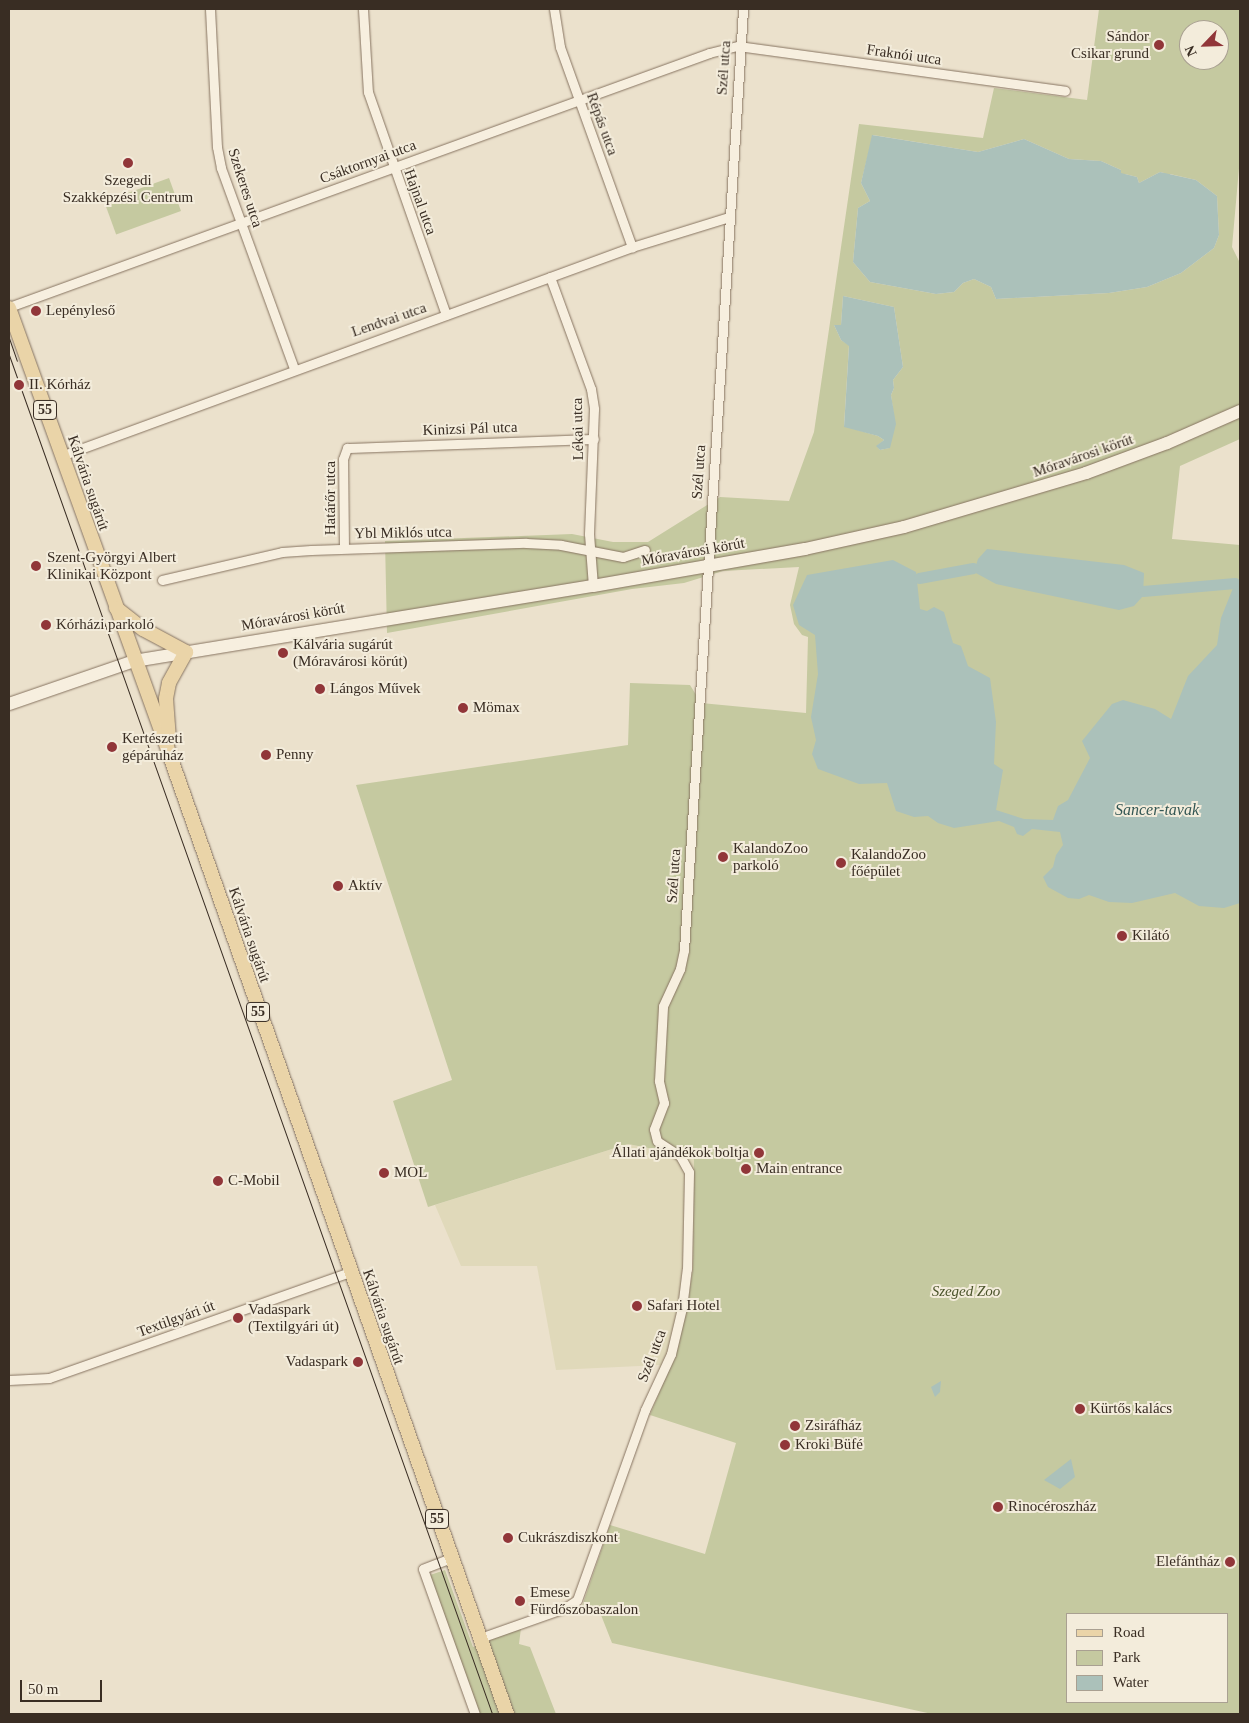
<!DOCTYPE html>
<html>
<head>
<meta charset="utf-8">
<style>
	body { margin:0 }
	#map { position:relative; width:1249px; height:1723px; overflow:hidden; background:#ebe1cc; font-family:"Times New Roman",serif }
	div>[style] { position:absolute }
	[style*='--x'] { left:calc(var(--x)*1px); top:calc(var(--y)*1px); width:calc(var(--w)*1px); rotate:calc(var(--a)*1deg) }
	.farmland>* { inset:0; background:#e0d9ba }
	.green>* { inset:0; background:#c5c9a0; transform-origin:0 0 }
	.water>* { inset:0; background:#abc1ba }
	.canal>* { height:11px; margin:-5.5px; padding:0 5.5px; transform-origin:5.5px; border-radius:5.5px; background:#abc1ba }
	.roads { filter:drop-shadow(0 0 1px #877461) drop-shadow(0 0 1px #877461) }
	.street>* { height:9px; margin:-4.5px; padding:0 4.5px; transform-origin:4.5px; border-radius:4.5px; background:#f7efdf }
	.secondary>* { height:12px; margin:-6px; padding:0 6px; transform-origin:6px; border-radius:6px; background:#f7efdf }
	.primary>* { height:14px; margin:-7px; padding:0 7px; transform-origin:7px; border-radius:7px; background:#ead4a8 }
	.tram>* { height:1px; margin:-0.5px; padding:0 0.5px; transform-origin:0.5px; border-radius:0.5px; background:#392d23 }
	.dots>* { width:14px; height:14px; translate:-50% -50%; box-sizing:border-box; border:2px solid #f3ecdb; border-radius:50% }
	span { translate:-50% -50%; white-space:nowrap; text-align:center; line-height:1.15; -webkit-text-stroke:4px #f3ecdb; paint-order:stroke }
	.shield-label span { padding:1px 4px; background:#f3ecdb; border:1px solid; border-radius:4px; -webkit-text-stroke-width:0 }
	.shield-label { font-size:14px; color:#392d23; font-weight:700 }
	.poi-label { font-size:15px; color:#392d23 }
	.right { translate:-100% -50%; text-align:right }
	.left { translate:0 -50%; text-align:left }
	.street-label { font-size:15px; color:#392d23 }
	.park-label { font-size:15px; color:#4b542b; font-style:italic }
	.water-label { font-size:16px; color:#345754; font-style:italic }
	.frame { position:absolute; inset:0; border:10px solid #392d23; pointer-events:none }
	.legend { position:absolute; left:1066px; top:1613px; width:162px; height:90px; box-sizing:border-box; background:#f3ecdb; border:1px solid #a9a091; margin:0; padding:6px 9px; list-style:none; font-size:15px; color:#392d23 }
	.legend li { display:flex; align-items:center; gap:10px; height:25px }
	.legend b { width:25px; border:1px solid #a9a091 }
	.north { position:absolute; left:1179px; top:20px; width:50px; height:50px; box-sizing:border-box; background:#f3ecdb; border:1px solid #a9a091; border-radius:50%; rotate:246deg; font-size:14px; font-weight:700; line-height:20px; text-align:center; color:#392d23 }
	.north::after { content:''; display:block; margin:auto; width:18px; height:22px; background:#913639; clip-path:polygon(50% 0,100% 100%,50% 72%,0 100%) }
	.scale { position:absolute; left:20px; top:1680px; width:82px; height:22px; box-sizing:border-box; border:2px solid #392d23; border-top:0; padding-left:6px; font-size:15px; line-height:18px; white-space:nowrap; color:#392d23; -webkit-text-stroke:4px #f3ecdb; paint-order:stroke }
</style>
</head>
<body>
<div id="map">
	<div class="farmland">
		<i style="clip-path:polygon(628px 1144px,694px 1157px,693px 1268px,687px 1308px,675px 1355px,649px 1419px,660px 1365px,556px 1370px,537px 1266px,461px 1266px,435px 1205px)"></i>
	</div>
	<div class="green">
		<i style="clip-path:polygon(evenodd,1099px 9px,1240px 9px,1240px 157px,1232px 247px,1240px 263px,1240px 439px,1180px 466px,1172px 539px,1240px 545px,1240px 1714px,932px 1714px,612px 1643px,601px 1615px,580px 1612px,610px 1525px,705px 1554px,736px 1443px,650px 1415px,675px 1355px,687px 1308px,693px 1268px,694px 1157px,628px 1144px,428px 1207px,393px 1101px,452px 1080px,356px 785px,628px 745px,630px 683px,690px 685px,701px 703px,806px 713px,808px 637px,802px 635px,794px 624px,790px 605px,799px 567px,723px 571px,684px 583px,632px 589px,387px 633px,385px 541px,572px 534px,613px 542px,648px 542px,720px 497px,789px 501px,814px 432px,859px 124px,983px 138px,994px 88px,1087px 100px,1099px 9px,1189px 30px,1219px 30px,1219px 60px,1189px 60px,1189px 30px,1099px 9px,873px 135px,978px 152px,1024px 139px,1069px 159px,1101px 161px,1121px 170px,1116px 206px,1154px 215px,1160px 211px,1167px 193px,1179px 193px,1179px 187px,1171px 184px,1170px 174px,1196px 180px,1217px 196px,1219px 235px,1214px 248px,1181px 273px,1147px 287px,1109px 293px,996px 299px,991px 287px,974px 279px,963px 283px,954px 292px,936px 294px,870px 282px,853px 262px,858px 208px,870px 201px,861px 183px,873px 135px,1099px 9px,1160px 172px,1164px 173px,1163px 180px,1153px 182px,1152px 204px,1148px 207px,1123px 202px,1125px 174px,1137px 177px,1139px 183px,1160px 172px,1099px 9px,843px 296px,894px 307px,903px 367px,893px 380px,894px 388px,891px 395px,895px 424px,889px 448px,880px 450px,877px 446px,884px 440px,878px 436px,844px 426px,849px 345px,841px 340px,834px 325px,841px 325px,843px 296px,1099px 9px,1068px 1614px,1228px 1614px,1228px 1702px,1068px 1702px,1068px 1614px)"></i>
		<i style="left:169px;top:178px;width:35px;height:69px;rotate:70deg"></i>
		<i style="clip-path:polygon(445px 1570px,473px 1647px,521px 1628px,519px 1644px,530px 1647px,556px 1714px,480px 1714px,430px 1575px)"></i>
	</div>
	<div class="water">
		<i style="clip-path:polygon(872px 135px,978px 152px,1024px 139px,1069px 159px,1101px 161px,1121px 170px,1121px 173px,1137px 177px,1139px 183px,1160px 172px,1196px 180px,1217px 196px,1219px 235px,1214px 248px,1181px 273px,1147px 287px,1109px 293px,996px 299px,991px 287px,974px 279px,963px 283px,954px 292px,936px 294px,870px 282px,853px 262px,858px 208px,870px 201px,861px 183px)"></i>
		<i style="clip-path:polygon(843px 296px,894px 307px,903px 367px,893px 380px,894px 388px,891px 395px,896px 424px,890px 448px,880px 450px,876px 446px,884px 440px,878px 436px,844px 427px,849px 346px,841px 340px,834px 325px,841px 325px)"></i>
		<i style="clip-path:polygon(987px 549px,1124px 565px,1144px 573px,1143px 596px,1134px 606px,1119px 610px,996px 584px,974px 572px,978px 559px)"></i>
		<i style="clip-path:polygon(893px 560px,916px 572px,920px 609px,927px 611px,934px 607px,944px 612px,953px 643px,961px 646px,968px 666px,990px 678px,996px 722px,994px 764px,1003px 770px,996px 810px,1024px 819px,1053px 820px,1058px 806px,1068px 800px,1090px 758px,1082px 741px,1112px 704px,1123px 700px,1155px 709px,1171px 719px,1188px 676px,1217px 645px,1221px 618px,1235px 583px,1240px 584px,1240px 903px,1224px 908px,1199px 906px,1175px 893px,1132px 903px,1109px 902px,1089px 895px,1079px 899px,1068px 898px,1048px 887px,1043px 877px,1053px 867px,1056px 855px,1063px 845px,1060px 832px,1032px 829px,1023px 836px,1017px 834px,1014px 827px,999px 821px,954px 828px,938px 823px,928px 816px,914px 817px,896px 811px,887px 783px,859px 784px,818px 769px,812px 754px,816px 740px,811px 717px,818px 674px,815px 635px,799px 625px,793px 605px,807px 575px)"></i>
		<i style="clip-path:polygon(941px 1381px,940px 1392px,935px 1397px,931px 1387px)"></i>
		<i style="clip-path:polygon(1071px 1459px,1075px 1477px,1060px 1489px,1044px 1480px)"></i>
	</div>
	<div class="canal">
		<i style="--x:919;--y:578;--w:55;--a:-10.5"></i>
		<i style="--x:1143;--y:591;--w:92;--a:-5"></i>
	</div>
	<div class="roads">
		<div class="street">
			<i style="--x:210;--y:9;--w:138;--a:87.1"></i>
			<i style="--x:217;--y:147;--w:21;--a:79"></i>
			<i style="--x:221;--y:168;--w:214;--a:70"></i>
			<i style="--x:363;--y:9;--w:83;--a:86.6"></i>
			<i style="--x:368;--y:92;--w:236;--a:70.7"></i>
			<i style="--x:554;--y:9;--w:38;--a:81"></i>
			<i style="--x:560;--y:47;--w:213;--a:70.2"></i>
			<i style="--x:550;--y:277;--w:119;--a:69.9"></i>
			<i style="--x:591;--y:389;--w:20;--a:81"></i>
			<i style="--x:594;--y:409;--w:125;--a:92.3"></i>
			<i style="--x:589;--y:534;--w:52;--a:85.6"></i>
			<i style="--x:9;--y:307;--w:745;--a:-19.94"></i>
			<i style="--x:709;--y:53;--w:30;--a:-14"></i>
			<i style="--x:738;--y:46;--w:330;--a:7.8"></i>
			<i style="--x:61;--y:456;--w:608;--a:-20.1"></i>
			<i style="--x:632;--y:247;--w:102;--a:-17.2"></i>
			<i style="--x:344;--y:548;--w:89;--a:-90.6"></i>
			<i style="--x:343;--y:459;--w:12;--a:-70"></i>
			<i style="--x:347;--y:448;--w:247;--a:-2.1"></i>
			<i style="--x:162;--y:580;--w:123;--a:-13.1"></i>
			<i style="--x:282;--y:552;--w:29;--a:-4"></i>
			<i style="--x:311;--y:550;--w:215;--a:-1.9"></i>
			<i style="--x:526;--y:543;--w:35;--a:3"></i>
			<i style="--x:561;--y:545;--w:63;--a:11"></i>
			<i style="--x:623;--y:557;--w:23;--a:-18"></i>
			<i style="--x:9;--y:1380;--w:40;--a:-2.9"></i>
			<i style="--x:49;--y:1378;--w:319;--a:-19.4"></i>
			<i style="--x:451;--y:1558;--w:30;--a:159"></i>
			<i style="--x:423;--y:1569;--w:154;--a:70.3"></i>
			<i style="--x:480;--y:1638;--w:90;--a:-19.4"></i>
			<i style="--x:565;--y:1608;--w:14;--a:-34"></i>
			<i style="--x:577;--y:1600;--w:202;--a:-70.3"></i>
			<i style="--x:645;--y:1410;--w:62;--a:-65.1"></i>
			<i style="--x:671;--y:1354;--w:47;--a:-76.6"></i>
			<i style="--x:682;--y:1308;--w:39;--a:-83"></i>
			<i style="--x:687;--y:1269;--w:97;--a:-88.8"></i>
			<i style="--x:689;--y:1172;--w:18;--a:-119"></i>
			<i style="--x:680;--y:1156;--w:27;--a:-147"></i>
			<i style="--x:657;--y:1141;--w:12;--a:-104"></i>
			<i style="--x:654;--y:1129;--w:28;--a:-69"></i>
			<i style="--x:664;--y:1103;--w:23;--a:-103"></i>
			<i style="--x:659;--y:1081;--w:75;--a:-86.9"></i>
			<i style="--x:663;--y:1006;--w:41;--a:-65.3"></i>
			<i style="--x:680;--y:969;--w:19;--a:-78"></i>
			<i style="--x:684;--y:950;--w:943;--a:-86.41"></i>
		</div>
		<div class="secondary">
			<i style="--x:9;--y:704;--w:132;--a:-19"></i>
			<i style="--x:134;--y:661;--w:465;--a:-9.3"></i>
			<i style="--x:593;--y:586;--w:215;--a:-9.9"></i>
			<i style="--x:805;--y:549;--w:101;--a:-12.5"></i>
			<i style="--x:904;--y:527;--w:190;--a:-16.5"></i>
			<i style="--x:1086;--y:473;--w:86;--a:-20.3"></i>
			<i style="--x:1167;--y:443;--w:80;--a:-23.7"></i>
		</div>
		<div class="primary">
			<i style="--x:9;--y:308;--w:476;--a:70.2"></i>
			<i style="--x:170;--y:756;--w:1016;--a:70.62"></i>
			<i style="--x:116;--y:608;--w:34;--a:38"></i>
			<i style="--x:143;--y:629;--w:49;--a:28.1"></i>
			<i style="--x:186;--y:652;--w:35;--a:119"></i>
			<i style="--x:169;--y:683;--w:16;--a:101"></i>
			<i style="--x:166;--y:699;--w:41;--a:85.8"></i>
		</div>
	</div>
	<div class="tram">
		<i style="--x:9;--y:338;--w:24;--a:71"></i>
		<i style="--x:9;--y:355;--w:1442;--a:70.43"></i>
	</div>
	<div class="dots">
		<i style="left:1159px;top:45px;background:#913639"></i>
		<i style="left:128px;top:163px;background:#913639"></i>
		<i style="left:36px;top:311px;background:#913639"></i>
		<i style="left:19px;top:385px;background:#913639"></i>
		<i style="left:36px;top:566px;background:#913639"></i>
		<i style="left:46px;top:625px;background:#913639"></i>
		<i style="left:283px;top:653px;background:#913639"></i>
		<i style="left:320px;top:689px;background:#913639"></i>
		<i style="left:463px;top:708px;background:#913639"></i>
		<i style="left:112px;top:747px;background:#913639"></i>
		<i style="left:266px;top:755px;background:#913639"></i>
		<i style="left:723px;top:857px;background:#913639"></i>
		<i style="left:841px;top:863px;background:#913639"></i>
		<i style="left:338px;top:886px;background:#913639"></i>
		<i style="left:1122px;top:936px;background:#913639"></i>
		<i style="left:759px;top:1153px;background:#913639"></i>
		<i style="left:746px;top:1169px;background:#913639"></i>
		<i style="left:384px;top:1173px;background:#913639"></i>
		<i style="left:218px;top:1181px;background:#913639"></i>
		<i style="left:637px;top:1306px;background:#913639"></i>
		<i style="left:238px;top:1318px;background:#913639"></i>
		<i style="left:358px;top:1362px;background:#913639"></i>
		<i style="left:1080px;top:1409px;background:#913639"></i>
		<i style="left:795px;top:1426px;background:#913639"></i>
		<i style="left:785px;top:1445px;background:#913639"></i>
		<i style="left:998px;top:1507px;background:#913639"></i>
		<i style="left:508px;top:1538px;background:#913639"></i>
		<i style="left:1230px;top:1562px;background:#913639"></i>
		<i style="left:520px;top:1601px;background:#913639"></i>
	</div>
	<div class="shield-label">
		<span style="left:45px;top:410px">55</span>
		<span style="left:258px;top:1012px">55</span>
		<span style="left:437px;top:1519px">55</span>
	</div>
	<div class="poi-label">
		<span class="right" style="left:1149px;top:45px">Sándor<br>Csikar grund</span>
		<span style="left:128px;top:189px">Szegedi<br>Szakképzési Centrum</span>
		<span class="left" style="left:46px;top:311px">Lepényleső</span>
		<span class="left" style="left:29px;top:385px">II. Kórház</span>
		<span class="left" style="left:47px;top:566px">Szent-Györgyi Albert<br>Klinikai Központ</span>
		<span class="left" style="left:56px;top:625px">Kórházi parkoló</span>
		<span class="left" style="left:293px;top:653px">Kálvária sugárút<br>(Móravárosi körút)</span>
		<span class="left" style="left:330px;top:689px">Lángos Művek</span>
		<span class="left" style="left:473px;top:708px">Mömax</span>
		<span class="left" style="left:122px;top:747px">Kertészeti<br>gépáruház</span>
		<span class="left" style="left:276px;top:755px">Penny</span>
		<span class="left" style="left:733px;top:857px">KalandoZoo<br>parkoló</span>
		<span class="left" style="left:851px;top:863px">KalandoZoo<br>főépület</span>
		<span class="left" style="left:348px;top:886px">Aktív</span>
		<span class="left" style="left:1132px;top:936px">Kilátó</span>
		<span class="right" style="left:749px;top:1153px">Állati ajándékok boltja</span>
		<span class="left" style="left:756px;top:1169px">Main entrance</span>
		<span class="left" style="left:394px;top:1173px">MOL</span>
		<span class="left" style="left:228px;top:1181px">C-Mobil</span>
		<span class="left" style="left:647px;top:1306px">Safari Hotel</span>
		<span class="left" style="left:248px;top:1318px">Vadaspark<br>(Textilgyári út)</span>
		<span class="right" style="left:348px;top:1362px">Vadaspark</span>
		<span class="left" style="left:1090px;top:1409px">Kürtős kalács</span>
		<span class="left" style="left:805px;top:1426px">Zsiráfház</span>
		<span class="left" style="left:795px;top:1445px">Kroki Büfé</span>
		<span class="left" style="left:1008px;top:1507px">Rinocéroszház</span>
		<span class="left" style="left:518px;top:1538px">Cukrászdiszkont</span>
		<span class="right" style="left:1220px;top:1562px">Elefántház</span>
		<span class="left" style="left:530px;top:1601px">Emese<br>Fürdőszobaszalon</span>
	</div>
	<div class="street-label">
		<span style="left:904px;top:55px;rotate:8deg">Fraknói utca</span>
		<span style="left:724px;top:68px;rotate:-86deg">Szél utca</span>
		<span style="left:602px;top:124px;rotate:70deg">Répás utca</span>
		<span style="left:368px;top:162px;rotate:-20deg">Csáktornyai utca</span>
		<span style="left:245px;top:188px;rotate:72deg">Szekeres utca</span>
		<span style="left:420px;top:202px;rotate:70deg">Hajnal utca</span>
		<span style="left:389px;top:320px;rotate:-19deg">Lendvai utca</span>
		<span style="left:470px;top:429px;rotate:-2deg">Kinizsi Pál utca</span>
		<span style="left:578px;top:429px;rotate:-91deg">Lékai utca</span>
		<span style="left:1083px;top:456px;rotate:-19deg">Móravárosi körút</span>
		<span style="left:699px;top:472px;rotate:-86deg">Szél utca</span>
		<span style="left:88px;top:483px;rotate:71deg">Kálvária sugárút</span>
		<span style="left:331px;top:498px;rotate:-90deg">Határőr utca</span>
		<span style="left:403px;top:533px;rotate:-1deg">Ybl Miklós utca</span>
		<span style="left:693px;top:552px;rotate:-10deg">Móravárosi körút</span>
		<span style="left:293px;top:617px;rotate:-10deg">Móravárosi körút</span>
		<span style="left:674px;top:876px;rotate:-86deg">Szél utca</span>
		<span style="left:249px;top:935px;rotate:71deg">Kálvária sugárút</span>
		<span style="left:383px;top:1317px;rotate:71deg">Kálvária sugárút</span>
		<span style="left:176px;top:1319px;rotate:-20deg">Textilgyári út</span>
		<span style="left:652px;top:1356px;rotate:-69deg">Szél utca</span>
	</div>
	<div class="park-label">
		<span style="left:966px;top:1292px">Szeged Zoo</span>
	</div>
	<div class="water-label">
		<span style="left:1157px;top:810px">Sancer-tavak</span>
	</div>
	<div class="frame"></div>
	<ul class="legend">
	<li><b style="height:6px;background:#ead4a8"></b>Road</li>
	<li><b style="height:14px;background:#c5c9a0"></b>Park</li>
	<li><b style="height:14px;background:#abc1ba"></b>Water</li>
	</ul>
	<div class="north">N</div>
	<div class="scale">50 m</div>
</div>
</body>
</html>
